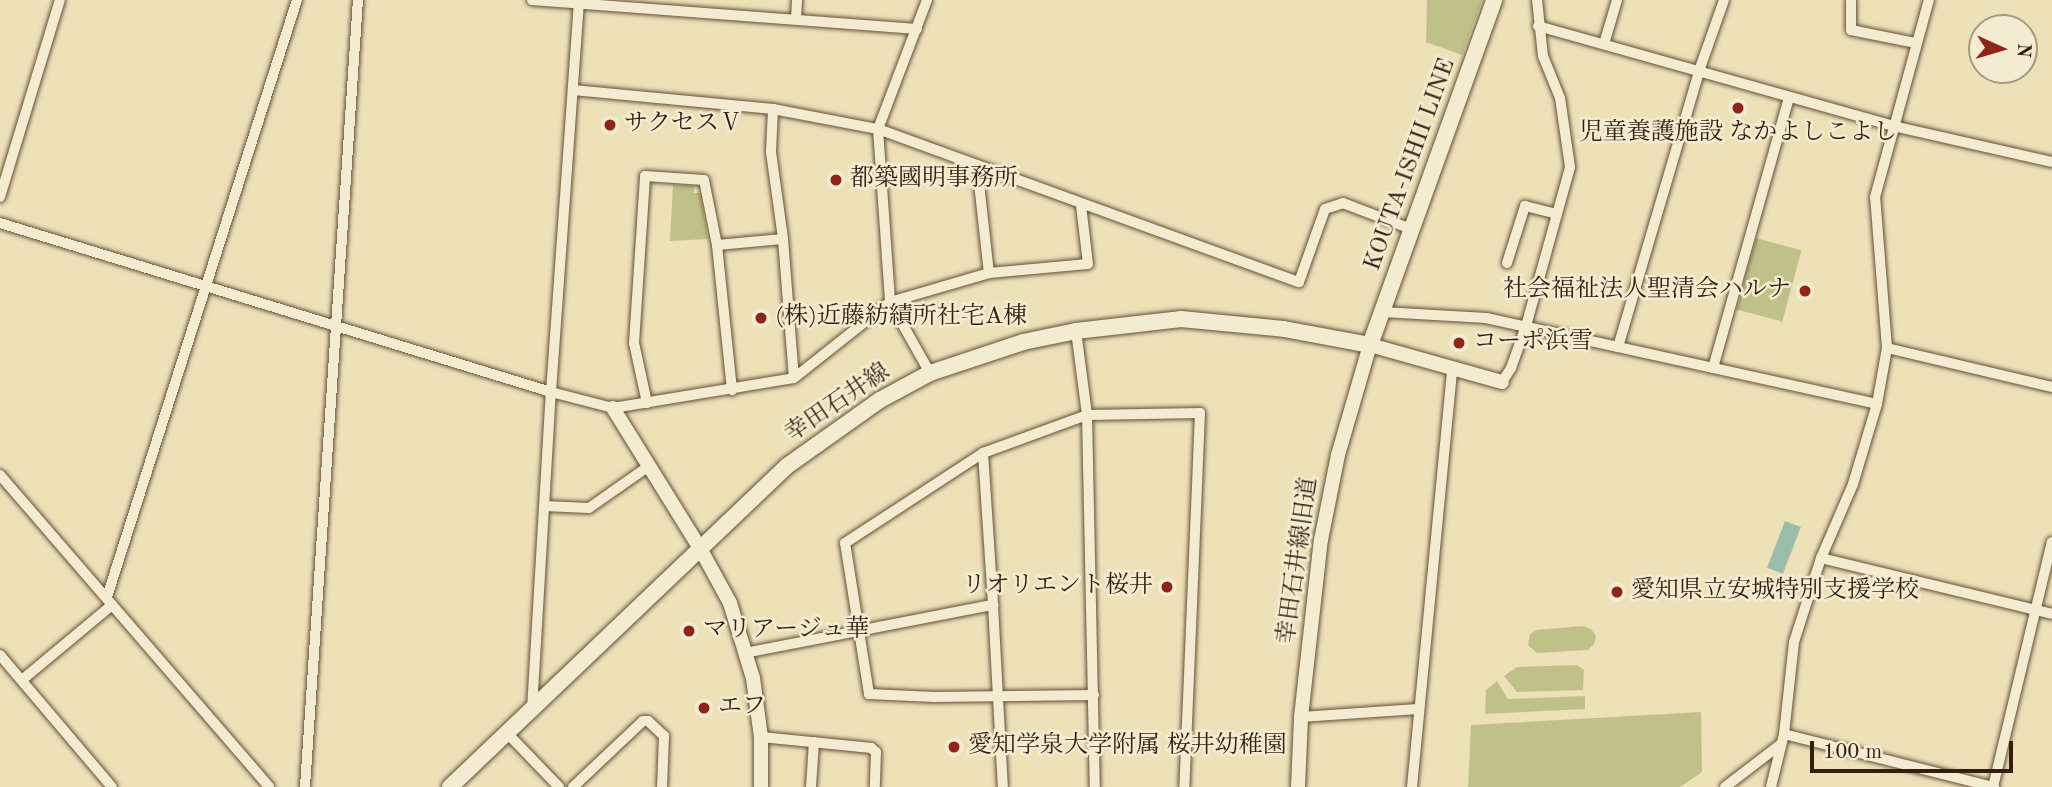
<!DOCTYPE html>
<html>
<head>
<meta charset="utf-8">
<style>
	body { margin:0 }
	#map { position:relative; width:2052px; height:787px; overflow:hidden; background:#ede1b8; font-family:"Old Standard TT","Noto Serif JP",serif }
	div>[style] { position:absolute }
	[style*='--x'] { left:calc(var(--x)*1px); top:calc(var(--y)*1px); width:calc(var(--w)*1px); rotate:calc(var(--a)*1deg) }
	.green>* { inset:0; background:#c0c189; transform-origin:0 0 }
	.water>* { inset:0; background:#9abeab; transform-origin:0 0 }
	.roads { filter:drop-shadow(0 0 2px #615038) drop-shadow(0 0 2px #615038) }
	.minor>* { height:10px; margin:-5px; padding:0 5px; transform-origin:5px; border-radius:5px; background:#f3ecd1 }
	.tertiary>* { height:14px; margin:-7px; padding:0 7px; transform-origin:7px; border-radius:7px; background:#f3ecd1 }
	.secondary>* { height:16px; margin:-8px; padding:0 8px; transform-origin:8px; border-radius:8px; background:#f3ecd1 }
	.dots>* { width:19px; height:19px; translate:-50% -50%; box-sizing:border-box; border:4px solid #f3ecd1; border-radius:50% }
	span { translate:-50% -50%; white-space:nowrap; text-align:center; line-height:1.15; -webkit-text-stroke:5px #f3ecd1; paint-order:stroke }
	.poi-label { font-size:24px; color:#321f0d }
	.left { translate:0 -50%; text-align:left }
	.right { translate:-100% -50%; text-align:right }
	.street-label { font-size:24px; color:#321f0d }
	.north { position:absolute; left:1968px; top:14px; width:70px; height:70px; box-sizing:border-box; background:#f3ecd1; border:2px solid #a69a83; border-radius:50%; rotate:94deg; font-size:19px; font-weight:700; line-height:28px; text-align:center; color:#321f0d }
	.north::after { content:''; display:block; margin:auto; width:24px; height:32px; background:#8f2418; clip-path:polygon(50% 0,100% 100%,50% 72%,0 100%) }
	.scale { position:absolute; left:1810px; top:741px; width:203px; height:32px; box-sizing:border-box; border:4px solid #321f0d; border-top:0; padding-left:9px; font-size:21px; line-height:24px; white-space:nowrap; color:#321f0d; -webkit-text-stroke:5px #f3ecd1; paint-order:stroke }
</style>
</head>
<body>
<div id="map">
	<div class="green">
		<i style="clip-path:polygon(1427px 0,1482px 0,1462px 55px,1426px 42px)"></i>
		<i style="clip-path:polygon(673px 185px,694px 186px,694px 193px,700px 193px,708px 239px,670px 241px)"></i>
		<i style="left:1756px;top:238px;width:47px;height:74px;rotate:15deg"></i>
		<i style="clip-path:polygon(1583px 626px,1591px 629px,1596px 636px,1594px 644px,1588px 650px,1537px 653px,1528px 645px,1530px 634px,1536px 630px)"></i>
		<i style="clip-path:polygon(1577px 665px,1584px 670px,1583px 690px,1517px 692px,1504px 676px,1517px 667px)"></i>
		<i style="clip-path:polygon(1497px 681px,1508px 699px,1585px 696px,1585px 709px,1485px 714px,1486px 690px)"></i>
		<i style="clip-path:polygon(1701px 712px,1702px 772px,1680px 787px,1468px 787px,1471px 725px)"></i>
	</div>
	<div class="water">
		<i style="left:1785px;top:521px;width:17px;height:50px;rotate:21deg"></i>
	</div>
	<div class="roads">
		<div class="minor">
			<i style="--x:532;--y:0;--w:386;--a:4.3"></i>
			<i style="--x:927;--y:0;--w:138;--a:110.8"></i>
			<i style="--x:878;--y:129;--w:173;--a:86"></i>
			<i style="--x:890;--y:302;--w:81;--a:60.6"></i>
			<i style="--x:1851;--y:0;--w:30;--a:90"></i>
			<i style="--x:1851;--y:30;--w:65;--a:11.5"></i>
			<i style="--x:796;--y:19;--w:19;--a:-87"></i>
			<i style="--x:1538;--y:26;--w:369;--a:15.7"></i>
			<i style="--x:1893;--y:126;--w:163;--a:12.8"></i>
			<i style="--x:1604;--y:44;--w:46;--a:-73.5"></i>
			<i style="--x:573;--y:90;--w:201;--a:5.4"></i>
			<i style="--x:773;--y:109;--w:107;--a:10.8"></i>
			<i style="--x:878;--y:129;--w:448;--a:20"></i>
			<i style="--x:1299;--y:282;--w:77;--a:-70.4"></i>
			<i style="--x:1325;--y:209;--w:19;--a:-18"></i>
			<i style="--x:1343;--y:203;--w:73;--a:20.9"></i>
			<i style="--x:773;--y:109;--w:43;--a:92.7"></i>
			<i style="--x:771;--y:152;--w:88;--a:82.1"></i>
			<i style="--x:783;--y:239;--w:139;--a:85.5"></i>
			<i style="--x:977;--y:165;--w:109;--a:83.7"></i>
			<i style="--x:0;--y:197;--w:206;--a:-73.1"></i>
			<i style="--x:0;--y:223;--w:576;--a:17.05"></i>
			<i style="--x:551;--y:392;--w:64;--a:14.5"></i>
			<i style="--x:613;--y:408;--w:183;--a:-9.4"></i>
			<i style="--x:794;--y:378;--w:122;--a:-38.4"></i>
			<i style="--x:890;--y:302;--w:103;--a:-16.3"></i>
			<i style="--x:989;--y:273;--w:99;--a:-5.2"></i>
			<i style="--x:1088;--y:264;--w:59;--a:-96.8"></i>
			<i style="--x:717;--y:245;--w:66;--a:-5.2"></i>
			<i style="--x:1507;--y:263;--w:60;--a:-72.5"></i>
			<i style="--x:1525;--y:206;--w:33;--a:14"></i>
			<i style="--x:1383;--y:312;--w:103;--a:3.3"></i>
			<i style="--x:1486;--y:318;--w:400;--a:12.4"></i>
			<i style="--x:1076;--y:331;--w:85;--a:82.5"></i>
			<i style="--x:1087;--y:415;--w:372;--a:88.8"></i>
			<i style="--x:1618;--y:347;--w:288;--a:-73.6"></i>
			<i style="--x:1699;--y:71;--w:75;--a:-70.6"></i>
			<i style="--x:1887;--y:348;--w:170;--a:13.3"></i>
			<i style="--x:1713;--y:368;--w:280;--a:-74.3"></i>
			<i style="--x:1502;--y:382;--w:17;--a:-57"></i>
			<i style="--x:1511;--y:368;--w:45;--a:-70.3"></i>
			<i style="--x:1526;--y:326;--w:165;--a:-74.5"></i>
			<i style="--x:1570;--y:167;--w:70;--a:-98.2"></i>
			<i style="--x:1560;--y:98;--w:45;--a:-112"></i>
			<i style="--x:1543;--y:56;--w:56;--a:-96.1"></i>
			<i style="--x:647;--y:403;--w:61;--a:-102.2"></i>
			<i style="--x:634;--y:343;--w:167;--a:-86.2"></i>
			<i style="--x:645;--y:176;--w:59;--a:3.9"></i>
			<i style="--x:704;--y:180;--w:66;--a:78.7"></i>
			<i style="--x:717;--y:245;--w:146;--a:84.1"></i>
			<i style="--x:983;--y:453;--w:152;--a:86.2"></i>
			<i style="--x:0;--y:475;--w:412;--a:49.2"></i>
			<i style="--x:544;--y:506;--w:45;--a:2.5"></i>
			<i style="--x:589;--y:508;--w:73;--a:-35"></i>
			<i style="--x:1821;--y:558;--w:238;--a:13.6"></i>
			<i style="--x:107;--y:597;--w:627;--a:-72.35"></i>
			<i style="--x:745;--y:653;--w:253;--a:-11"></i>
			<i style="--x:993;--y:605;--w:182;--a:86.9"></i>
			<i style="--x:0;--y:655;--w:173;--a:49.7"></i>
			<i style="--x:22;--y:680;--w:117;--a:-39.8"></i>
			<i style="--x:1094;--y:695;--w:160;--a:179.3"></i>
			<i style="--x:934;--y:697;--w:65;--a:-177.4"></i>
			<i style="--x:869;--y:694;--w:153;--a:-99"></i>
			<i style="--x:845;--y:543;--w:165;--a:-33.1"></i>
			<i style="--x:983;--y:453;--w:111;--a:-20.1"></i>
			<i style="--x:1087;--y:415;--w:113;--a:-1"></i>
			<i style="--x:1200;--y:413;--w:374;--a:92.4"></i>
			<i style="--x:532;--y:709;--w:318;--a:-86.6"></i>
			<i style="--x:551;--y:392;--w:389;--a:-85.9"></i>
			<i style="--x:1301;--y:717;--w:117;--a:-3.9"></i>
			<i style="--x:507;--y:733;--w:75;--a:46.1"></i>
			<i style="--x:1784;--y:734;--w:217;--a:14.2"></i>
			<i style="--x:761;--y:737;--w:111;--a:5.7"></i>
			<i style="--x:871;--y:748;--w:6;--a:39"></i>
			<i style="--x:876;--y:752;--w:35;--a:92"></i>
			<i style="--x:305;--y:787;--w:789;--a:-86.15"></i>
			<i style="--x:573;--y:787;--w:96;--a:-43.3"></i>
			<i style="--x:643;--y:721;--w:5;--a:0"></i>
			<i style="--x:648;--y:721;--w:22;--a:43"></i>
			<i style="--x:664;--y:736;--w:51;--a:92.2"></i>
			<i style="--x:811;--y:787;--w:45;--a:-86.2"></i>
			<i style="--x:1412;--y:787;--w:421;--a:-84.5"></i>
			<i style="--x:1725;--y:787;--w:69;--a:-37.4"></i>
			<i style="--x:1771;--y:787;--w:55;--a:-76.2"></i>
			<i style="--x:1784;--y:734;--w:93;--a:-83.8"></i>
			<i style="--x:1794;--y:642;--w:88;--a:-72.2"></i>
			<i style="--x:1821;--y:558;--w:81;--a:-66.6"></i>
			<i style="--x:1853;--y:484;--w:84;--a:-73.3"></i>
			<i style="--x:1877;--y:404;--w:57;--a:-79.9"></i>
			<i style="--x:1887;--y:348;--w:151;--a:-94.5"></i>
			<i style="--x:1875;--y:197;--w:204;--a:-74.7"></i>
			<i style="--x:1993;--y:787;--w:252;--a:-76.5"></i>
		</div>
		<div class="tertiary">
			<i style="--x:613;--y:408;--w:167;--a:58.2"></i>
			<i style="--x:701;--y:550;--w:60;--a:61.3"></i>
			<i style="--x:730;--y:603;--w:78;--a:73"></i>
			<i style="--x:753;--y:678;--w:60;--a:82.3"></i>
			<i style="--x:761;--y:737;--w:50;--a:90"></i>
			<i style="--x:1298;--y:787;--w:70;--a:-87.5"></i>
			<i style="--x:1301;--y:717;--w:178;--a:-83.6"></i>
			<i style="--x:1321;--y:540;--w:87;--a:-78.7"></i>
			<i style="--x:1338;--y:455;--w:115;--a:-73.8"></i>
			<i style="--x:1370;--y:345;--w:137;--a:15.7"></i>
		</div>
		<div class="secondary">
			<i style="--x:450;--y:787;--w:465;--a:-43.6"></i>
			<i style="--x:787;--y:466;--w:114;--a:-35.4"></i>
			<i style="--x:880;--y:400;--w:57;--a:-28.4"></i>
			<i style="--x:930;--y:373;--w:98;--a:-18.4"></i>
			<i style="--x:1023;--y:342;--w:54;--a:-11.7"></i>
			<i style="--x:1076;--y:331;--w:106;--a:-6.5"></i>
			<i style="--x:1181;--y:319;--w:103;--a:5.5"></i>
			<i style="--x:1284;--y:329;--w:87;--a:10.5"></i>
			<i style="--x:1370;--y:345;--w:367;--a:-70.2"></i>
		</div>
	</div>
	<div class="dots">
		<i style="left:1738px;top:108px;background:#8f2418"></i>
		<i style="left:610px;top:125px;background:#8f2418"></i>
		<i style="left:836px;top:180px;background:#8f2418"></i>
		<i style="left:1805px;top:291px;background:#8f2418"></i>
		<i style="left:761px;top:318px;background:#8f2418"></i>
		<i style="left:1459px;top:343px;background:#8f2418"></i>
		<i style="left:1167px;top:587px;background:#8f2418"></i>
		<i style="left:1617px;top:592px;background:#8f2418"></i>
		<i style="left:689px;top:631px;background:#8f2418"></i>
		<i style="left:704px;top:708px;background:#8f2418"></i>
		<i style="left:954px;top:747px;background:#8f2418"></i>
	</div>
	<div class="poi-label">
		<span class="left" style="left:624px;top:125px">サクセスⅤ</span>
		<span style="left:1738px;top:134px">児童養護施設 なかよしこよし</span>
		<span class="left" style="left:850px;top:180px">都築國明事務所</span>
		<span class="right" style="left:1791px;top:291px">社会福祉法人聖清会ハルナ</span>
		<span class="left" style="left:775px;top:318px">(株)近藤紡績所社宅A棟</span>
		<span class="left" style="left:1473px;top:343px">コーポ浜雪</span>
		<span class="right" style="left:1153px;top:587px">リオリエント桜井</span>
		<span class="left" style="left:1631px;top:592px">愛知県立安城特別支援学校</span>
		<span class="left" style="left:703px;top:631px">マリアージュ華</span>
		<span class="left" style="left:718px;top:708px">エフ</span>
		<span class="left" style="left:968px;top:747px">愛知学泉大学附属 桜井幼稚園</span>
	</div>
	<div class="street-label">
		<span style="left:1411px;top:165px;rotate:-70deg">KOUTA-ISHII LINE</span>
		<span style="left:838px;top:404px;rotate:-34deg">幸田石井線</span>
		<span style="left:1299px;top:561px;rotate:-82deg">幸田石井線旧道</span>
	</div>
	<div class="north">N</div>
	<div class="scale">100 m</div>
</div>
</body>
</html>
